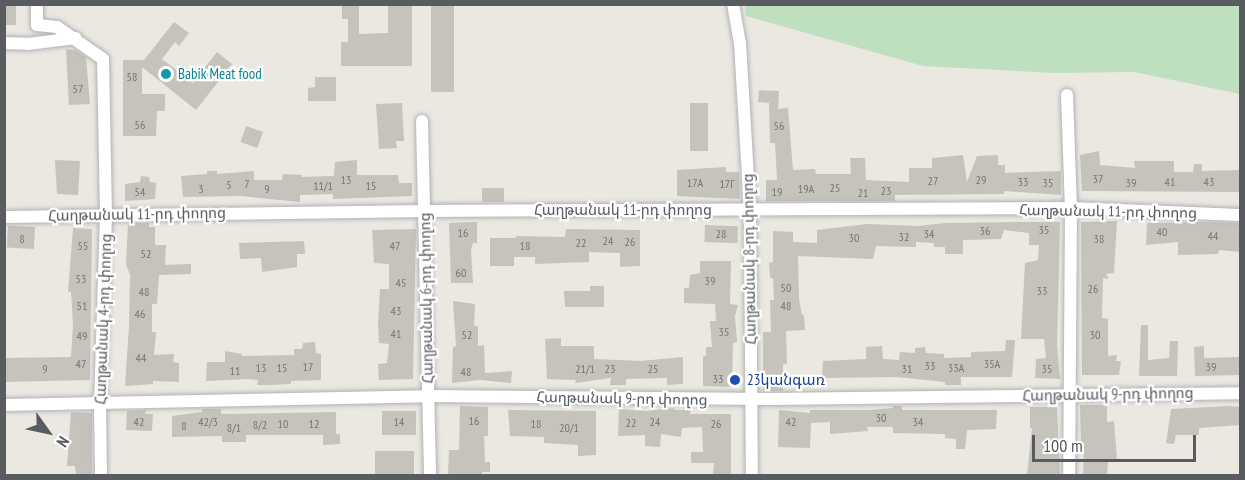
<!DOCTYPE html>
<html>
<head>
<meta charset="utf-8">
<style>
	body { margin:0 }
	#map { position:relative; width:1245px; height:480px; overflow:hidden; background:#eae8e0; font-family:"PT Sans Narrow","Noto Sans Armenian",sans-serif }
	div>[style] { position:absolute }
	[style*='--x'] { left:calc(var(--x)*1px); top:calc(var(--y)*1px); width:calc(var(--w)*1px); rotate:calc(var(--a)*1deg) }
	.green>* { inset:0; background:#bee0bf }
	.building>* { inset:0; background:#c6c2bc; transform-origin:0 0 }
	.roads { filter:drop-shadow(0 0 2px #b0b2b6) drop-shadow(0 0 2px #b0b2b6) }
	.minor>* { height:12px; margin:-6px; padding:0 6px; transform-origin:6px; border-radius:6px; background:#fff }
	.dots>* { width:16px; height:16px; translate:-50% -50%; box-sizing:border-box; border:3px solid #fff; border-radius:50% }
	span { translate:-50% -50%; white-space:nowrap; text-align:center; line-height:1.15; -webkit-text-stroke:4.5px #fff; paint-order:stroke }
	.number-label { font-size:12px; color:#747576 }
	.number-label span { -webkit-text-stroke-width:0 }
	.culture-label { font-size:15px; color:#0d838f }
	.left { translate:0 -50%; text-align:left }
	.street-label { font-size:15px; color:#585b5f }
	.transit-label { font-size:15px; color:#164399 }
	.frame { position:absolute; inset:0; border:6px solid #585b5f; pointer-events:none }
	.north { position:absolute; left:18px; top:402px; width:60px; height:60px; -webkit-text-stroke:4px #fff; paint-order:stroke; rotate:123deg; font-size:16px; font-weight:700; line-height:24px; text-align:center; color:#585b5f }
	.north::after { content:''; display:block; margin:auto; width:21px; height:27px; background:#585b5f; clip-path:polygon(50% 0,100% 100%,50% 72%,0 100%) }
	.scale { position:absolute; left:1032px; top:435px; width:164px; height:27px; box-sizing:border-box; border:3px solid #585b5f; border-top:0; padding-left:8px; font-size:18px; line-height:21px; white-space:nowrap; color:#585b5f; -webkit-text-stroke:4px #fff; paint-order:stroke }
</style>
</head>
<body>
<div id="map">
	<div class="green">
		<i style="clip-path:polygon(745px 5px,1240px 5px,1240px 94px,1134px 72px,1054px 73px,923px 66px,746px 16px)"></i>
	</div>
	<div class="building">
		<i style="left:4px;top:4px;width:12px;height:21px"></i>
		<i style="clip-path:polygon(342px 4px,359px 4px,359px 34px,388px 33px,388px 4px,412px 4px,412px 66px,341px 66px,341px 42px,348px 42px,348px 19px,342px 19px)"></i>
		<i style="left:431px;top:4px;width:23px;height:88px"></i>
		<i style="clip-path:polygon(174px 22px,189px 33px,179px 46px,175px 42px,162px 59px,193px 83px,217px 52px,232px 64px,196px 110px,142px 67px,142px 94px,165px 94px,165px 111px,157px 111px,156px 136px,123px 136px,123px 60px,144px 60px)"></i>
		<i style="clip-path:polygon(66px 49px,75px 50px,86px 57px,90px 104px,69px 105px)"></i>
		<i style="clip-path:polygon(315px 77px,336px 77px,336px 101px,308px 101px,308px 88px,315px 87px)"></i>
		<i style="clip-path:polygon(759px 90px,779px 91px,778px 109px,788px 108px,793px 170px,815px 169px,816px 174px,851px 174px,850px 158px,865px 158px,866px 180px,909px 182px,909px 168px,932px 168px,932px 158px,963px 155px,967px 182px,977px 156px,998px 155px,998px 165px,1005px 165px,1005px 173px,1061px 171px,1061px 195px,1004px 191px,1004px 194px,895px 195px,895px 201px,766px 201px,766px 180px,777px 180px,775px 143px,770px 143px,769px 103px,758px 102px)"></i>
		<i style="clip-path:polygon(402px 103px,404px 141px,396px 141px,397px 148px,379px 149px,376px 104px)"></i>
		<i style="left:690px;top:103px;width:18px;height:48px"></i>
		<i style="left:246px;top:126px;width:18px;height:17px;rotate:19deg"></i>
		<i style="clip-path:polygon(1099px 151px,1100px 165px,1135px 168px,1134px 161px,1174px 161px,1174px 172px,1193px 172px,1194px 164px,1202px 164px,1202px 171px,1240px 170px,1240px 192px,1082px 191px,1080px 155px)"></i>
		<i style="clip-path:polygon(55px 160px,80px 161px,78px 195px,57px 194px)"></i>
		<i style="clip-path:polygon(357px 160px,357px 175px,398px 175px,399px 183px,412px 183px,412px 196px,333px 199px,333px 194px,300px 195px,300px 202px,240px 196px,183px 197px,181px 176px,207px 174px,207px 171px,217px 171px,217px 174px,254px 171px,254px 180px,282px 180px,283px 174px,302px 175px,301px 177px,334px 176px,335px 162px)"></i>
		<i style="clip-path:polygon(726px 167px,726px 172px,739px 172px,740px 199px,677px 196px,677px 170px)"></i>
		<i style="clip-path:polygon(141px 176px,149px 177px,150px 182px,156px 183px,155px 199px,125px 201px,125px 184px,140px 182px)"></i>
		<i style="left:482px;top:188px;width:22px;height:14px"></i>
		<i style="clip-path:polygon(1117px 221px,1114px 273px,1106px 274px,1109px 279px,1103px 278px,1102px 318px,1108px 319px,1108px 356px,1117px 355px,1116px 361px,1121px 361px,1119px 375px,1082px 375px,1081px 222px)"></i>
		<i style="clip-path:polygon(477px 222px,477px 243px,473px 243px,471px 250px,473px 283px,451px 283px,449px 223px)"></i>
		<i style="clip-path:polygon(1023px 222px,1060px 222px,1057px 345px,1060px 379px,1035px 378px,1036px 359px,1046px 358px,1044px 339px,1021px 339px,1025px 263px,1038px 260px,1039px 245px,1029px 245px,1029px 233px,1004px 230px,1001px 239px,963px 240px,963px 254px,945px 254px,945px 247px,934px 247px,934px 243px,916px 242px,916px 247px,876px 246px,873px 259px,798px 256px,799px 299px,802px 315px,804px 315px,805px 330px,786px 331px,787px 364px,783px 364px,783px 391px,763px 391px,763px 332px,771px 332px,770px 300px,774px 300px,773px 278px,770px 278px,769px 263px,773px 262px,773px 231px,793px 232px,793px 242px,817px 243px,817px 230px,867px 224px,918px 226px,945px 223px)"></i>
		<i style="clip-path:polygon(1200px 222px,1240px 223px,1240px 252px,1219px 250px,1218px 254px,1178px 255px,1178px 242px,1146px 245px,1147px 223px)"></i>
		<i style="clip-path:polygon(128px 223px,149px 223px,149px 227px,155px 227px,155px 245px,166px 245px,165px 265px,191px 264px,191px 274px,159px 275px,157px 304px,152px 304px,152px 332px,156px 332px,154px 355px,174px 354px,173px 362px,179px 363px,179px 382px,153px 381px,153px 384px,125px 386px,129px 326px,130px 275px,126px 264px)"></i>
		<i style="left:705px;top:225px;width:33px;height:17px;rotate:2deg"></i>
		<i style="left:35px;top:227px;width:22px;height:27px;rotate:93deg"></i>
		<i style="clip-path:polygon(73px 228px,92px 229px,90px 380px,4px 382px,4px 358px,71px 357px,73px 324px,71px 292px,68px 292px)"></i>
		<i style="clip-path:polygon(416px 229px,413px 379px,379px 380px,378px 364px,387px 363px,389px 344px,379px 343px,378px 324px,380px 289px,389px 289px,389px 264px,374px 263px,372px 230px)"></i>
		<i style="clip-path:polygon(566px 229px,640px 230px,640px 266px,620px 267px,620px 253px,589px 252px,589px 262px,535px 264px,535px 257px,514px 257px,514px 266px,490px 266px,490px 238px,516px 238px,516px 236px,565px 237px)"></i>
		<i style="clip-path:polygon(304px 241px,305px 254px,297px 254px,297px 267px,262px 272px,261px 258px,240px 259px,239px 243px)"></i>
		<i style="clip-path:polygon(700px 261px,731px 261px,730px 304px,738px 305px,735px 316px,737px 342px,733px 343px,732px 387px,703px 386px,703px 356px,706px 356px,706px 347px,712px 347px,710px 321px,716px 321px,715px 304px,684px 303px,684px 288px,689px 288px,690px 275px,700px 273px)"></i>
		<i style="clip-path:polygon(590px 286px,604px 286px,604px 307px,565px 307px,564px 291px,590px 291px)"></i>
		<i style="clip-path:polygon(453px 301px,475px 304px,474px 325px,478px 327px,478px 346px,484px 345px,485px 373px,512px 371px,511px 383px,480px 380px,452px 383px,453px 347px,456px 346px)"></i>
		<i style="clip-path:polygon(1141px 325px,1148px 325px,1148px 360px,1169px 358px,1170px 341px,1178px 341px,1177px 376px,1139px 376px)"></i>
		<i style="clip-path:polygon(561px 338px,561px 346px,594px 346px,594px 359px,641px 361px,683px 357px,683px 384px,667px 385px,667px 378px,626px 379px,626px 385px,610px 385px,611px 378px,575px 383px,576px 380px,547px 379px,545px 339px)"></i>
		<i style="clip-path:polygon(1006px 340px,1015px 340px,1012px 377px,961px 377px,961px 385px,945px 385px,945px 382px,897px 377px,822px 378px,823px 361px,866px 359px,866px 347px,882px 346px,883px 359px,899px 360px,900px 352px,915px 353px,915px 348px,925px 347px,926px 353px,944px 354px,944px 358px,971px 357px,971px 352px,1005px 351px)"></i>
		<i style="clip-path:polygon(315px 342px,316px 353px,321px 354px,321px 380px,291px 381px,291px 384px,272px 385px,257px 385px,258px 380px,248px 379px,206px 381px,207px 362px,225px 362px,225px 351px,242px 354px,242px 356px,294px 355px,294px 349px,302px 349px,303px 343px)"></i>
		<i style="clip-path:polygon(1204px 346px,1204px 358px,1240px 357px,1240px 375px,1195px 376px,1194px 347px)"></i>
		<i style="clip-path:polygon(1080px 405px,1107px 405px,1107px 422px,1114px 421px,1117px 461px,1108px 461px,1107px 476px,1083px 476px,1084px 443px,1081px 443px)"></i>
		<i style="clip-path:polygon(460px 406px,488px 407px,488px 436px,484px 436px,485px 462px,490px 462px,490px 472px,482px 472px,482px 476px,448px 476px,449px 450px,459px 450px)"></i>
		<i style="clip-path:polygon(893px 406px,902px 406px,902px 410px,997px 410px,996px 429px,967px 430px,965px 449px,956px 449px,956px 439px,945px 438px,945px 434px,893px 433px,893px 427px,867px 427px,868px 431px,830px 434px,830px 422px,811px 423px,810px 448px,778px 447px,779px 410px,810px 413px,810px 410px,871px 410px,893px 408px)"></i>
		<i style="clip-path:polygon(1229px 406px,1240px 407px,1240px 425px,1199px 428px,1199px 435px,1176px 435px,1174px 444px,1166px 443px,1171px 409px)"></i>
		<i style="clip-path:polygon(1030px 407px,1057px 407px,1060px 476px,1027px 475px,1032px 428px,1030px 428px)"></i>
		<i style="clip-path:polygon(674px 408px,674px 410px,691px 410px,690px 414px,731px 414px,731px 476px,713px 476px,714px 463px,691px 463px,691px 452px,703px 452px,702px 427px,682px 428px,681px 437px,661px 434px,660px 447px,645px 446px,645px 435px,618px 436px,619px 409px,646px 411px)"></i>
		<i style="clip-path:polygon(202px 409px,221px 409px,221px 414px,336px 412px,336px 434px,340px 434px,340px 444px,323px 445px,323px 435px,246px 435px,246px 442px,222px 442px,222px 436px,172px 437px,172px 416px,202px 412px)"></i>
		<i style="clip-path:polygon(146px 410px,145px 414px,153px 414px,152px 431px,126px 430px,127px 411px)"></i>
		<i style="clip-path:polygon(508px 410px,596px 411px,596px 455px,578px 456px,578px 445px,544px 443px,544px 437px,510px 436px)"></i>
		<i style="left:382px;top:411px;width:34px;height:24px"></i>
		<i style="clip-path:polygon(71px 412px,92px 413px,92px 476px,76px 476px,75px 466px,67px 466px)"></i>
		<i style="left:414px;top:451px;width:25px;height:39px;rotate:90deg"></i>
	</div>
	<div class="roads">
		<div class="minor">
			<i style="--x:37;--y:4;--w:21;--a:90"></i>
			<i style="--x:37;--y:25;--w:20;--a:6"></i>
			<i style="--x:57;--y:27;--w:56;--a:34.8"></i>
			<i style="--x:103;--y:59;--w:155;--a:88.9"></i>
			<i style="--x:106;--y:214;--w:190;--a:91.8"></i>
			<i style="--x:100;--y:404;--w:72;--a:89.2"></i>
			<i style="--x:733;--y:4;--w:40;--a:80"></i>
			<i style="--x:740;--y:43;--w:167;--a:86.6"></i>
			<i style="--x:750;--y:210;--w:266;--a:89.6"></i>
			<i style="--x:4;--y:43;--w:24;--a:2"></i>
			<i style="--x:28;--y:44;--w:48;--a:-7.1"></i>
			<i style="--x:1067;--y:95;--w:113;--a:88"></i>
			<i style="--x:1071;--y:208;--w:268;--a:90.4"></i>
			<i style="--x:422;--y:121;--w:355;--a:88.7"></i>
			<i style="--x:4;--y:217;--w:421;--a:-0.8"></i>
			<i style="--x:425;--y:211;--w:646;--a:-0.27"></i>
			<i style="--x:1071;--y:208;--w:169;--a:2.4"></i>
			<i style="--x:4;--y:405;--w:423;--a:-1.2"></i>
			<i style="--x:427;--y:396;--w:343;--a:0.5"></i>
			<i style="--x:770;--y:399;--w:470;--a:-0.7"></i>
		</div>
	</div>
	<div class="dots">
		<i style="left:166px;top:74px;background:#0f9aa8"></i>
		<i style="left:735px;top:380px;background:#1a4fb4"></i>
	</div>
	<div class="number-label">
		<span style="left:132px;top:77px">58</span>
		<span style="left:78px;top:89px">57</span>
		<span style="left:140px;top:125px">56</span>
		<span style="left:779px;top:126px">56</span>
		<span style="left:1098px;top:179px">37</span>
		<span style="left:346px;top:180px">13</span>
		<span style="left:981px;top:180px">29</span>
		<span style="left:933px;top:181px">27</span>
		<span style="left:1023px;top:182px">33</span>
		<span style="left:1170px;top:182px">41</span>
		<span style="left:1209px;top:182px">43</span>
		<span style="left:695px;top:183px">17А</span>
		<span style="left:1048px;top:183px">35</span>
		<span style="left:1131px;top:183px">39</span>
		<span style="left:247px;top:184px">7</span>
		<span style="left:727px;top:184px">17Г</span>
		<span style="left:229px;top:185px">5</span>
		<span style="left:323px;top:186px">11/1</span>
		<span style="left:371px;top:186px">15</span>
		<span style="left:835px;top:188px">25</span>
		<span style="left:201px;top:189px">3</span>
		<span style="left:267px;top:189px">9</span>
		<span style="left:806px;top:189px">19А</span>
		<span style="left:886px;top:191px">23</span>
		<span style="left:140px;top:192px">54</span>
		<span style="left:777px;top:192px">19</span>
		<span style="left:863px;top:193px">21</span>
		<span style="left:1044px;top:230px">35</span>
		<span style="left:985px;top:231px">36</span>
		<span style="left:1162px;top:232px">40</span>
		<span style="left:463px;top:233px">16</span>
		<span style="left:721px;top:234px">28</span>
		<span style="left:929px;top:234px">34</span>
		<span style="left:1213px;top:236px">44</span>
		<span style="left:904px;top:237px">32</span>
		<span style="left:854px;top:238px">30</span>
		<span style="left:22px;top:239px">8</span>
		<span style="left:1099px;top:239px">38</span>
		<span style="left:608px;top:241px">24</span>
		<span style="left:630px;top:242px">26</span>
		<span style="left:581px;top:243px">22</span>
		<span style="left:83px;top:246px">55</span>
		<span style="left:395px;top:246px">47</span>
		<span style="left:525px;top:246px">18</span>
		<span style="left:146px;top:254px">52</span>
		<span style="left:461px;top:273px">60</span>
		<span style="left:81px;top:279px">53</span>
		<span style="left:710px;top:281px">39</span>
		<span style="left:401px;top:283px">45</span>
		<span style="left:786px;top:288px">50</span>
		<span style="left:1093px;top:289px">26</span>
		<span style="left:1042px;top:291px">33</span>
		<span style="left:144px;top:292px">48</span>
		<span style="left:82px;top:306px">51</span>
		<span style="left:786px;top:306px">48</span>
		<span style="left:396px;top:311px">43</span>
		<span style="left:140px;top:314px">46</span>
		<span style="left:724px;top:332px">35</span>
		<span style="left:396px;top:334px">41</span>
		<span style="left:467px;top:335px">52</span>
		<span style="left:1095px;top:335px">30</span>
		<span style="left:82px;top:336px">49</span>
		<span style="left:141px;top:358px">44</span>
		<span style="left:81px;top:364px">47</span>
		<span style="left:992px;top:364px">35А</span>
		<span style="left:930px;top:366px">33</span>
		<span style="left:308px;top:367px">17</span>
		<span style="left:1211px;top:367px">39</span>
		<span style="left:261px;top:368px">13</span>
		<span style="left:282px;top:368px">15</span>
		<span style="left:956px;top:368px">33А</span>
		<span style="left:45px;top:369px">9</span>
		<span style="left:585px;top:369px">21/1</span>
		<span style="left:610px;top:369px">23</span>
		<span style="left:653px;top:369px">25</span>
		<span style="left:907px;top:369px">31</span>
		<span style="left:1047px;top:369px">35</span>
		<span style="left:235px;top:371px">11</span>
		<span style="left:466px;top:372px">48</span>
		<span style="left:718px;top:379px">33</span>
		<span style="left:881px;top:418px">30</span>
		<span style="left:474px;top:421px">16</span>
		<span style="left:139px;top:422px">42</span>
		<span style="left:208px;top:422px">42/3</span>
		<span style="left:399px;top:422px">14</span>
		<span style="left:655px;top:422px">24</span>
		<span style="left:791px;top:422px">42</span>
		<span style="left:918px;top:422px">34</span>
		<span style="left:631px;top:423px">22</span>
		<span style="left:283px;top:424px">10</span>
		<span style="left:314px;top:424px">12</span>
		<span style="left:536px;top:424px">18</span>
		<span style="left:716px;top:424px">26</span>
		<span style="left:260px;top:425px">8/2</span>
		<span style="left:184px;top:426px">8</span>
		<span style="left:234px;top:428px">8/1</span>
		<span style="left:569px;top:428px">20/1</span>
	</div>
	<div class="culture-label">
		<span class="left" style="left:178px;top:74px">Babik Meat food</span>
	</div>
	<div class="street-label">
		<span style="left:623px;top:210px">Հաղթանակ 11-րդ փողոց</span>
		<span style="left:1108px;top:211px;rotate:1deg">Հաղթանակ 11-րդ փողոց</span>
		<span style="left:137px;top:214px;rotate:-1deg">Հաղթանակ 11-րդ փողոց</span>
		<span style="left:749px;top:259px;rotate:-91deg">Հաղթանակ 8-րդ փողոց</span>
		<span style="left:426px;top:298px;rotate:-91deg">Հաղթանակ 6-րդ փողոց</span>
		<span style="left:103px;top:319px;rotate:-88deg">Հաղթանակ 4-րդ փողոց</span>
		<span style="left:1108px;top:394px;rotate:-1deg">Հաղթանակ 9-րդ փողոց</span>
		<span style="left:622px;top:398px;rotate:1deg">Հաղթանակ 9-րդ փողոց</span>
	</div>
	<div class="transit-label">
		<span class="left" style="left:747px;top:380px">23կանգառ</span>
	</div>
	<div class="frame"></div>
	<div class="north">N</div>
	<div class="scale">100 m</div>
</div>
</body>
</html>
